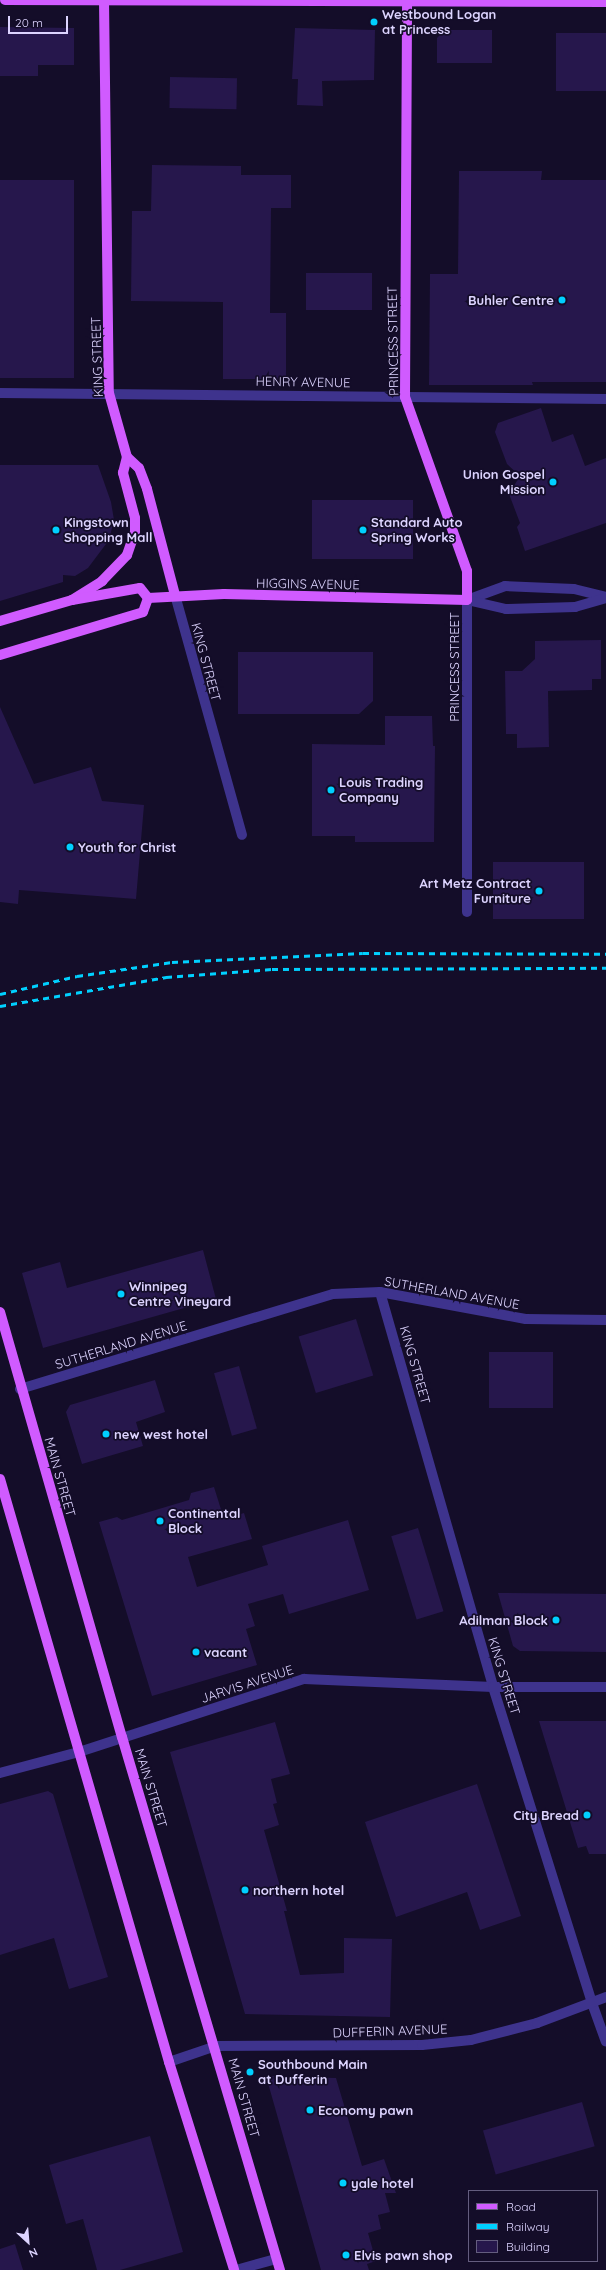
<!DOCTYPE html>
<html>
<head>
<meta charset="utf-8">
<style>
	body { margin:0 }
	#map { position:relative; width:606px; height:2270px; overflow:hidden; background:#140d29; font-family:Quicksand,sans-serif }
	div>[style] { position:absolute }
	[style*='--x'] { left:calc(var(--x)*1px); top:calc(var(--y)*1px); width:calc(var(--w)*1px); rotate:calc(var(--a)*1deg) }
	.building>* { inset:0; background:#26174c; transform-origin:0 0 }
	.minor>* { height:10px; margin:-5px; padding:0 5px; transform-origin:5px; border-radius:5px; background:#3e338d }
	.major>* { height:10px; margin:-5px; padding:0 5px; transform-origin:5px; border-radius:5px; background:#d05bff }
	.rail>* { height:3px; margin-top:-1.5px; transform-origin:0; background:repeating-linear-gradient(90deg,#00d0ff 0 6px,transparent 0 11px) }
	.dots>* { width:11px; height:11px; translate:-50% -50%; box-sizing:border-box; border:2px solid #140d29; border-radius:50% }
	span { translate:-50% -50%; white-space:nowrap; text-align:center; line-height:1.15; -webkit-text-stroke:3.5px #140d29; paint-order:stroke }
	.poi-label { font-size:13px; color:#ddd4ff; font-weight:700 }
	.left { translate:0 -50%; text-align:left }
	.right { translate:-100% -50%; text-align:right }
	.street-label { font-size:13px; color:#ddd4ff }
	.legend { position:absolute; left:468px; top:2190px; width:130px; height:72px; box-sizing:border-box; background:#140d29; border:1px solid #645d7f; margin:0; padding:5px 7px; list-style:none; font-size:12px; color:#ddd4ff }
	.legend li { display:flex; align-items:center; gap:8px; height:20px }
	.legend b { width:20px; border:1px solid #645d7f }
	.north { position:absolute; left:8px; top:2222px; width:40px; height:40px; -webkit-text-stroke:3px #140d29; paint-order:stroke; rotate:154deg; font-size:11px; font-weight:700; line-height:16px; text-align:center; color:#ddd4ff }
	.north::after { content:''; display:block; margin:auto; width:14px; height:18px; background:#ddd4ff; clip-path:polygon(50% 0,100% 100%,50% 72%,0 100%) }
	.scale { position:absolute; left:8px; top:16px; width:60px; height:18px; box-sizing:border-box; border:2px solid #ddd4ff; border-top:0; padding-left:5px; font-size:12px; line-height:14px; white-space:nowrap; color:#ddd4ff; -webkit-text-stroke:3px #140d29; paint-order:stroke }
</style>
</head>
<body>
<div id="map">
	<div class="building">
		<i style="clip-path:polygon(0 27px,74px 28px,74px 65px,38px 65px,38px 76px,0 76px)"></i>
		<i style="clip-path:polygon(295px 28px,375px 30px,374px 80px,322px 81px,323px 106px,297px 105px,298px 79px,292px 79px)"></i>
		<i style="clip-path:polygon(445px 30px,492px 30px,492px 63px,437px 63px,437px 38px)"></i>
		<i style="left:556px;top:33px;width:50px;height:58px"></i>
		<i style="left:170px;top:77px;width:67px;height:31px;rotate:1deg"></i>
		<i style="clip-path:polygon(152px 165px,241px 166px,241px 175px,291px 175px,291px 208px,271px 208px,270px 313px,286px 313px,286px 379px,223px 379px,223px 302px,131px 301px,132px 211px,151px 211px)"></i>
		<i style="clip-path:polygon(459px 171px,542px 171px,541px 180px,606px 180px,606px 382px,532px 382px,533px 385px,429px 385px,430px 274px,458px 274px)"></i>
		<i style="left:0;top:180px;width:74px;height:198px"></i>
		<i style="left:306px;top:273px;width:66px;height:37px"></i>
		<i style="clip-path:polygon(541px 408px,552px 442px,573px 434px,585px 466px,606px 458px,606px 523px,525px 551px,517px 527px,520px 523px,509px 494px,520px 476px,507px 464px,495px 432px,498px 423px)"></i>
		<i style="clip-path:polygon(0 465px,98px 465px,111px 502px,114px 520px,109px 540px,88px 568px,75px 576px,63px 575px,63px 582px,0 601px)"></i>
		<i style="left:312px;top:500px;width:101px;height:59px"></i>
		<i style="clip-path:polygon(601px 640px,601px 679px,592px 679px,592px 690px,548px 691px,549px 747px,517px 748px,517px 734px,506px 734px,505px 671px,522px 671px,535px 659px,535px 641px)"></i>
		<i style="clip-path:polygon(238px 652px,373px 652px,373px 701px,359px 714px,238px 714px)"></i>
		<i style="clip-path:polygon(0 707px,34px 784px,91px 767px,102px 801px,144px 805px,136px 899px,19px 890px,18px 904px,0 902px)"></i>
		<i style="clip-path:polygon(385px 716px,432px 716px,433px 746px,435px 746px,434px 842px,355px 842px,355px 836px,312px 836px,312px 744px,385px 745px)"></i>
		<i style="left:584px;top:862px;width:57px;height:91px;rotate:90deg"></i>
		<i style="clip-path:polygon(203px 1250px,216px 1299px,43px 1348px,22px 1273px,60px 1262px,67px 1288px)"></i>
		<i style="left:356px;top:1319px;width:59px;height:60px;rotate:73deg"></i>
		<i style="left:489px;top:1352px;width:64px;height:56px"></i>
		<i style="left:239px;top:1366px;width:65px;height:26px;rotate:74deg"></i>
		<i style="clip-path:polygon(155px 1380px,165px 1412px,136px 1422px,143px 1446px,82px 1464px,66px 1412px,70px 1405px)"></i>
		<i style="clip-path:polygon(214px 1487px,224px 1519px,244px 1513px,252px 1539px,188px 1557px,197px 1587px,268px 1565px,262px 1546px,348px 1520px,369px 1590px,289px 1614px,283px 1594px,248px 1604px,255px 1626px,246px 1629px,257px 1665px,152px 1696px,99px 1522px,117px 1517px,122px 1520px,189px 1500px,191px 1493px)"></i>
		<i style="left:418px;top:1528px;width:87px;height:28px;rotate:73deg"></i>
		<i style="clip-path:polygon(498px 1593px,606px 1594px,606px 1652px,520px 1651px,513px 1646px)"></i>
		<i style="clip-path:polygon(539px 1721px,606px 1721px,606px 1854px,589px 1854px,586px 1846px,578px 1848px)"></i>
		<i style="clip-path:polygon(275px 1722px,290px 1774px,271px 1779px,277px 1803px,273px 1804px,279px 1825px,264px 1830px,287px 1911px,284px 1911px,300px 1975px,344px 1973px,344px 1938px,392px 1939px,390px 2017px,245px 2014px,170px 1752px)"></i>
		<i style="clip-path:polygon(477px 1784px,521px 1916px,480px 1930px,467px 1892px,396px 1917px,365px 1822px)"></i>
		<i style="clip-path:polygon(48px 1791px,53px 1794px,108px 1977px,69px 1989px,54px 1938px,0 1955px,0 1804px)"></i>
		<i style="clip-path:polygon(266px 2076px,336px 2078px,362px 2166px,384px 2159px,396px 2193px,385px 2193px,390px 2212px,378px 2215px,381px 2229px,368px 2233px,376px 2261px,367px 2264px,369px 2270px,321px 2270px)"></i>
		<i style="left:582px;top:2102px;width:46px;height:103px;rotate:74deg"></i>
		<i style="clip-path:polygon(150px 2136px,183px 2252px,120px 2270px,97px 2270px,83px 2219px,66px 2224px,49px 2165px)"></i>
		<i style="clip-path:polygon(15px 2244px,23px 2270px,0 2270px,0 2249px)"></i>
	</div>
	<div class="minor">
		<i style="--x:0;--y:393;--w:606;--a:0.57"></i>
		<i style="--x:175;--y:595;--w:249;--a:74.4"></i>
		<i style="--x:467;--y:600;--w:40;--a:-20.2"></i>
		<i style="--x:505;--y:586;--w:69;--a:2.5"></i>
		<i style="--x:574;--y:589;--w:33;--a:14"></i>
		<i style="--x:467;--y:600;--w:40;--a:13"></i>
		<i style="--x:506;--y:609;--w:69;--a:-1.7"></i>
		<i style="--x:575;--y:607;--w:32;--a:-16"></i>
		<i style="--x:467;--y:912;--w:312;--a:-90"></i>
		<i style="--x:380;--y:1292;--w:411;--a:74"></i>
		<i style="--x:493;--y:1687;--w:331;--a:72.6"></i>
		<i style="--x:592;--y:2003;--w:41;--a:70.3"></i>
		<i style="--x:20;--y:1389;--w:327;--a:-16.9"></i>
		<i style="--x:333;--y:1294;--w:47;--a:-2.4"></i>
		<i style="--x:380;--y:1292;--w:148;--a:10.5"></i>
		<i style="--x:526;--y:1319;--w:80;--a:0.7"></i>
		<i style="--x:0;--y:1773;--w:82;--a:-14.9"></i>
		<i style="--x:79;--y:1752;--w:237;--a:-18"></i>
		<i style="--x:304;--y:1679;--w:189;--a:2.4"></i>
		<i style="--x:493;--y:1687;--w:113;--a:0"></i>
		<i style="--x:169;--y:2062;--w:50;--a:-18.8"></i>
		<i style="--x:216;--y:2046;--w:206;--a:-0.3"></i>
		<i style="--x:422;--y:2045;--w:49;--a:-5.8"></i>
		<i style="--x:471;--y:2040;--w:68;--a:-14.4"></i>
		<i style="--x:537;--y:2023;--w:74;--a:-20.6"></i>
		<i style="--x:236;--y:2270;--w:41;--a:-15.4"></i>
	</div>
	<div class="major">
		<i style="--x:5;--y:0;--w:601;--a:0.19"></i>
		<i style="--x:104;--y:0;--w:393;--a:89.3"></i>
		<i style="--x:109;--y:393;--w:66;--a:74.3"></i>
		<i style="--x:127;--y:457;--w:16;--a:43"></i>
		<i style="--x:139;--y:468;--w:22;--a:69"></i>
		<i style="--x:147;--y:489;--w:110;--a:75.2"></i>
		<i style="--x:148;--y:598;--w:76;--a:-3"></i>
		<i style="--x:224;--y:594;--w:243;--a:1.4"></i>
		<i style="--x:467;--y:600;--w:29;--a:-90"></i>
		<i style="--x:467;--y:571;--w:185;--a:-109.6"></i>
		<i style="--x:405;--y:397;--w:397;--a:-89.7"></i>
		<i style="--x:72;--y:600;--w:36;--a:-32"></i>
		<i style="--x:102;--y:581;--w:36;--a:-46"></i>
		<i style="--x:127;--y:555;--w:24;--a:-71"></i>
		<i style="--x:135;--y:532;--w:14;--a:-90"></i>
		<i style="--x:135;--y:518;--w:47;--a:-104.9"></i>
		<i style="--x:123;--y:473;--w:16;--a:-76"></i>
		<i style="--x:0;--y:621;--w:75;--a:-16.3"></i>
		<i style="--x:72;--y:600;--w:69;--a:-10"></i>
		<i style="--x:140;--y:588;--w:13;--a:51"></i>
		<i style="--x:0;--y:655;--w:149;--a:-16.7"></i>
		<i style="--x:143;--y:612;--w:15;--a:-70"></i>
		<i style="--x:0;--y:1312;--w:442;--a:74"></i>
		<i style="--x:122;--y:1737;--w:556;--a:73.49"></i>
		<i style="--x:0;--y:1479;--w:607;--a:73.83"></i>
		<i style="--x:169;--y:2062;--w:218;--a:72.6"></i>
	</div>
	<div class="rail">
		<i style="--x:0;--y:994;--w:79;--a:-13.2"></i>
		<i style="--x:77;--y:976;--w:96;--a:-8.4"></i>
		<i style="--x:172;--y:962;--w:191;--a:-2.7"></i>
		<i style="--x:363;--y:953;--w:243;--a:0.2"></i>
		<i style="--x:0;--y:1006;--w:169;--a:-9.9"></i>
		<i style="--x:166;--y:977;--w:106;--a:-4.3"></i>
		<i style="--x:272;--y:969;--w:334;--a:-0.2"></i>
	</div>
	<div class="dots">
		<i style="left:374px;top:22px;background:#00d0ff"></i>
		<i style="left:562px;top:300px;background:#00d0ff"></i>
		<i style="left:553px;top:482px;background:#00d0ff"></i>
		<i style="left:56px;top:530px;background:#00d0ff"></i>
		<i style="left:363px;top:530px;background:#00d0ff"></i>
		<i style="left:331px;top:790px;background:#00d0ff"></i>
		<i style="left:70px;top:847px;background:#00d0ff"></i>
		<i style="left:539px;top:891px;background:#00d0ff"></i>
		<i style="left:121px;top:1294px;background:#00d0ff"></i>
		<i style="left:106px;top:1434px;background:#00d0ff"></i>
		<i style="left:160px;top:1521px;background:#00d0ff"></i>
		<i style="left:556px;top:1620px;background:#00d0ff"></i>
		<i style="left:196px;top:1652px;background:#00d0ff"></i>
		<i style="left:587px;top:1815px;background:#00d0ff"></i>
		<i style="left:245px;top:1890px;background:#00d0ff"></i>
		<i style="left:250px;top:2072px;background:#00d0ff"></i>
		<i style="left:310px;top:2110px;background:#00d0ff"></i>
		<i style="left:343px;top:2183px;background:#00d0ff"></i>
		<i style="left:346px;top:2255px;background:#00d0ff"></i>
	</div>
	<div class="poi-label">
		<span class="left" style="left:382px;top:22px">Westbound Logan<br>at Princess</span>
		<span class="right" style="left:554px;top:300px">Buhler Centre</span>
		<span class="right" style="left:545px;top:482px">Union Gospel<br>Mission</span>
		<span class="left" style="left:64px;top:530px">Kingstown<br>Shopping Mall</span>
		<span class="left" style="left:371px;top:530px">Standard Auto<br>Spring Works</span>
		<span class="left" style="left:339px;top:790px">Louis Trading<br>Company</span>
		<span class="left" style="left:78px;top:847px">Youth for Christ</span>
		<span class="right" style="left:531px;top:891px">Art Metz Contract<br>Furniture</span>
		<span class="left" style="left:129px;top:1294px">Winnipeg<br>Centre Vineyard</span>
		<span class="left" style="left:114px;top:1434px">new west hotel</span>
		<span class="left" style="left:168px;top:1521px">Continental<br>Block</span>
		<span class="right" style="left:548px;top:1620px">Adilman Block</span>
		<span class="left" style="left:204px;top:1652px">vacant</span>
		<span class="right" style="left:579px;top:1815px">City Bread</span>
		<span class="left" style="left:253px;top:1890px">northern hotel</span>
		<span class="left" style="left:258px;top:2072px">Southbound Main<br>at Dufferin</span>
		<span class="left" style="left:318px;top:2110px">Economy pawn</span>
		<span class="left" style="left:351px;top:2183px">yale hotel</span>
		<span class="left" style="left:354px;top:2255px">Elvis pawn shop</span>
	</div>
	<div class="street-label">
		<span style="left:393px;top:341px;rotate:-91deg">PRINCESS STREET</span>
		<span style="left:97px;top:357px;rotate:-92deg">KING STREET</span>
		<span style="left:303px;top:382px;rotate:1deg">HENRY AVENUE</span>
		<span style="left:308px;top:584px;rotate:1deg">HIGGINS AVENUE</span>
		<span style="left:206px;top:662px;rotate:75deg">KING STREET</span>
		<span style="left:454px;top:667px;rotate:-90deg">PRINCESS STREET</span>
		<span style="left:452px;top:1293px;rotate:10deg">SUTHERLAND AVENUE</span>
		<span style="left:121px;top:1345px;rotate:-17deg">SUTHERLAND AVENUE</span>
		<span style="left:415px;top:1365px;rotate:74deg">KING STREET</span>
		<span style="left:60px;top:1477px;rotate:74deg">MAIN STREET</span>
		<span style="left:504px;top:1676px;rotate:73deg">KING STREET</span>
		<span style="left:247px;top:1684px;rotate:-18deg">JARVIS AVENUE</span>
		<span style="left:151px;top:1788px;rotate:73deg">MAIN STREET</span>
		<span style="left:390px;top:2031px;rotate:-2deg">DUFFERIN AVENUE</span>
		<span style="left:244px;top:2098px;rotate:74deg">MAIN STREET</span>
	</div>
	<ul class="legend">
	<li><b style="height:5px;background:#d05bff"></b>Road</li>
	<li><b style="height:5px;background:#00d0ff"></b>Railway</li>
	<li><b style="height:11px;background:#26174c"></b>Building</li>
	</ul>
	<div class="north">N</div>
	<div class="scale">20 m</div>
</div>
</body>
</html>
